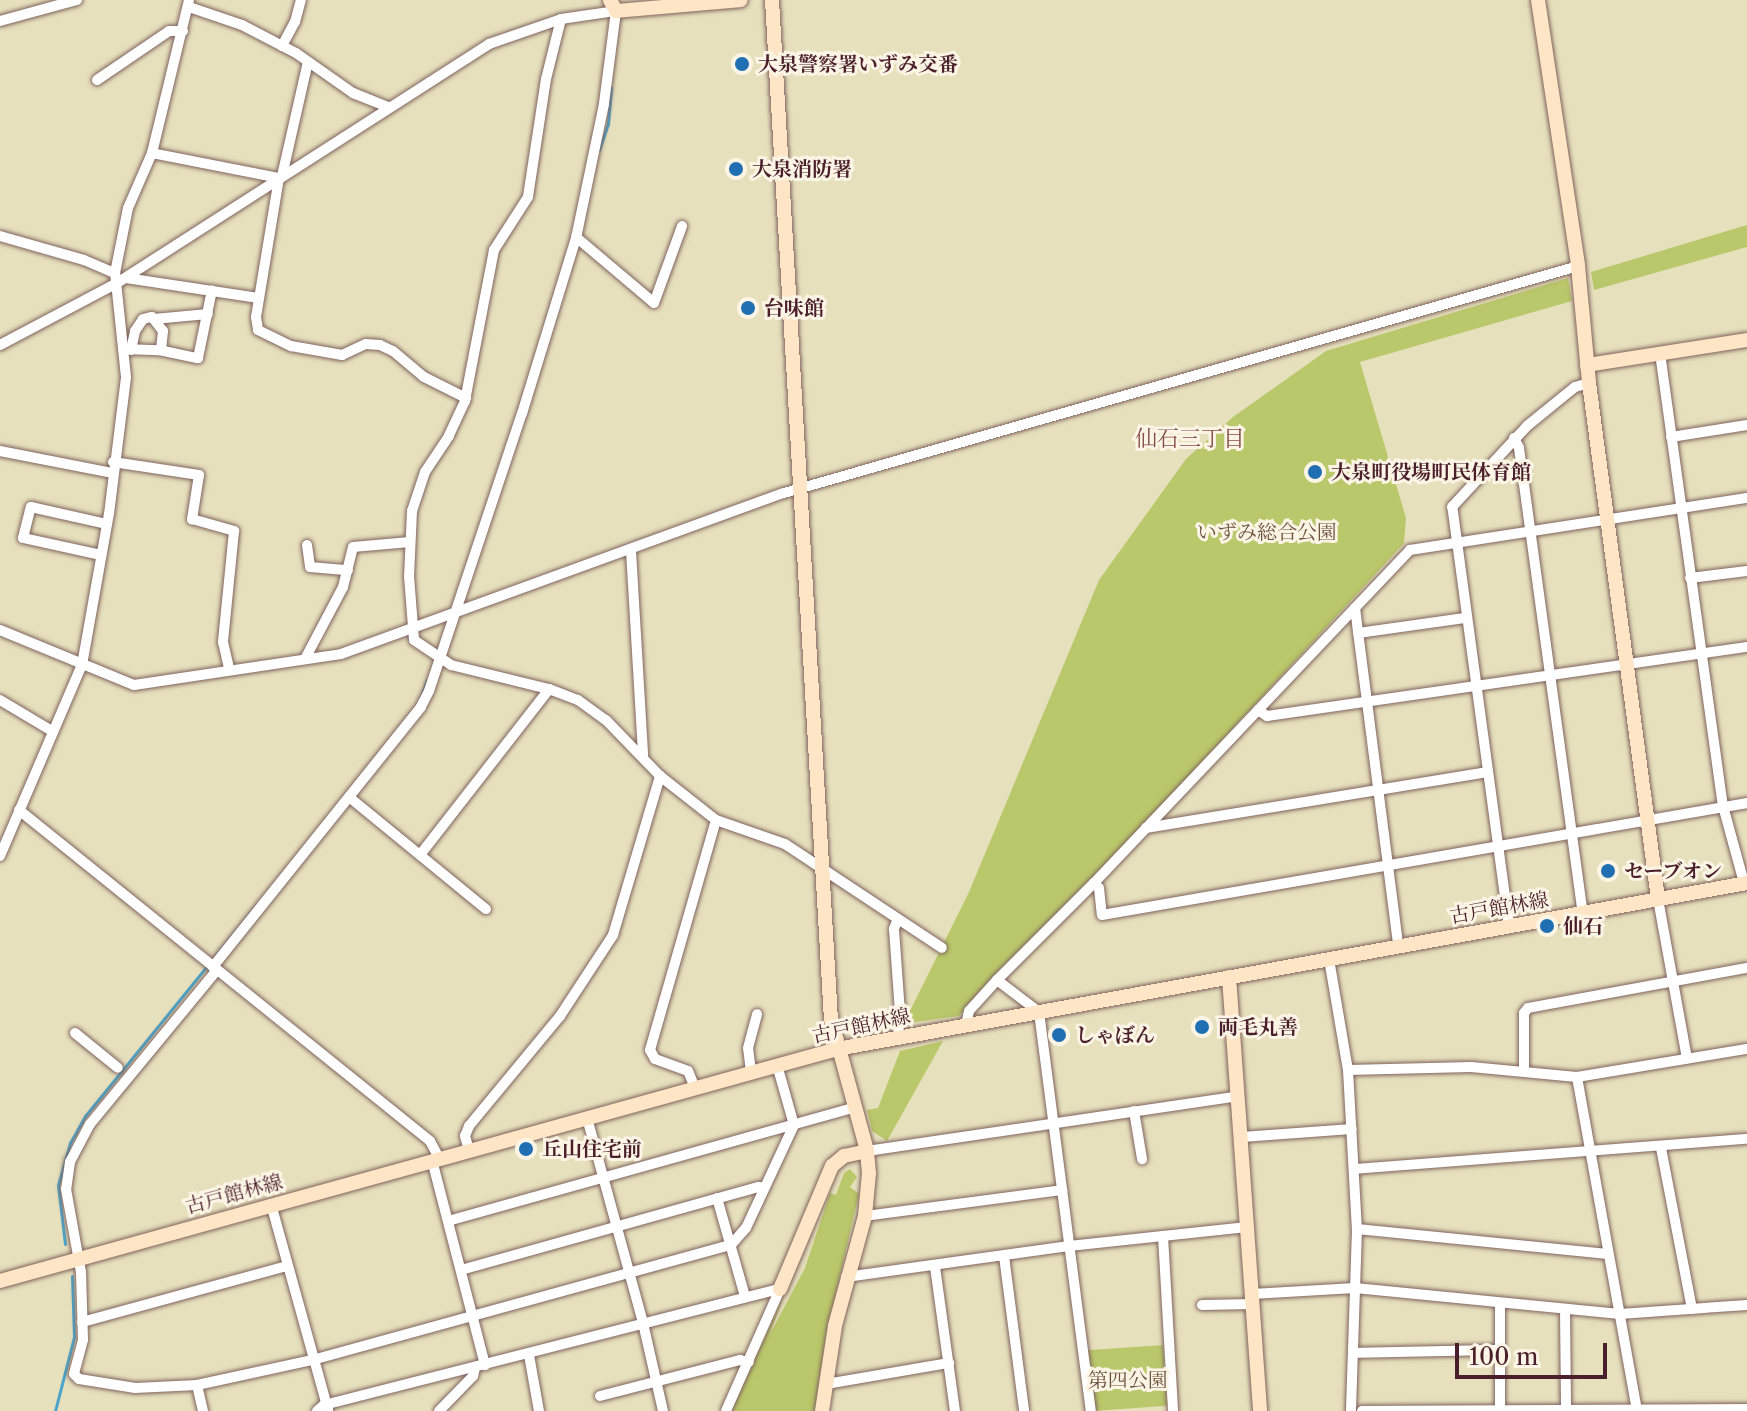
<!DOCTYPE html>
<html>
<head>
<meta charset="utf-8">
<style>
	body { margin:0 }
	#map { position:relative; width:1747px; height:1411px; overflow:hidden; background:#e6e0bd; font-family:"Libre Caslon Text","Noto Serif JP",serif }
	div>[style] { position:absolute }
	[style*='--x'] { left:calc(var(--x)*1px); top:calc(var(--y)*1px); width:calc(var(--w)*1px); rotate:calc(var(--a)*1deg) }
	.green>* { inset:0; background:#b9c86a; transform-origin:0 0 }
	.stream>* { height:3px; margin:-1.5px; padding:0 1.5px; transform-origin:1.5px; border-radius:1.5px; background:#4ca5c9 }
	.roads { filter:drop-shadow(0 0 2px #81635e) drop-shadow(0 0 2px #81635e) }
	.street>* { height:10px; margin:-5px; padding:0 5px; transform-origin:5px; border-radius:5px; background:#fff }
	.secondary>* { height:14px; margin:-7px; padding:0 7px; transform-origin:7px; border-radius:7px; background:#fde5c5 }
	.dots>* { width:22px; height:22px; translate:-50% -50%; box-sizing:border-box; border:4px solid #fcf5e5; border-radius:50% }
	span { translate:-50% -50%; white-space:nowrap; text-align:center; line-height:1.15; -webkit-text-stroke:6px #fcf5e5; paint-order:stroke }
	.poi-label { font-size:20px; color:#4a1f2b; font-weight:700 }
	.left { translate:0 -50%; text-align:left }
	.park-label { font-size:20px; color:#6b523e }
	.street-label { font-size:20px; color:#4a1f2b }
	.neighbourhood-label { font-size:22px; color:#864f4c }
	.scale { position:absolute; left:1455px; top:1343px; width:152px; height:36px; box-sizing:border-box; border:4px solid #4a1f2b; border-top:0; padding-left:10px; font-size:24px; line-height:28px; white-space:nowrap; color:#4a1f2b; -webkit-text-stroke:6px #fcf5e5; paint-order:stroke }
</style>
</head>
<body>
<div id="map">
	<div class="green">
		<i style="clip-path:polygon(1747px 225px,1747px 247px,1594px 290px,1591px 272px)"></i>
		<i style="clip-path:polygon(1568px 278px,1572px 301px,1360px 362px,1406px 518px,1404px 543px,1101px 871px,959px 1016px,908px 1023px,906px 1019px,969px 892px,1099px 580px,1186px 459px,1233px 417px,1326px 351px)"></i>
		<i style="clip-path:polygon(943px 1041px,887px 1141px,872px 1131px,867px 1110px,878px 1108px,900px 1051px)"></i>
		<i style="clip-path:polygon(850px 1169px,857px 1177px,850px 1187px,859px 1194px,826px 1335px,815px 1411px,730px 1411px,785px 1294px,769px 1336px,805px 1268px,830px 1193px,836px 1195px,844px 1173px)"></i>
		<i style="left:1163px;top:1345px;width:61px;height:76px;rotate:86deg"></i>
	</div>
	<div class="stream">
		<i style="--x:599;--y:150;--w:28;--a:-71"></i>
		<i style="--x:608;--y:124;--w:37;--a:-85"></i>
		<i style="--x:420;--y:699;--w:20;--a:-70"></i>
		<i style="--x:212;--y:960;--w:72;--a:-51.2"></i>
		<i style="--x:65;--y:1244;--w:59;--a:-96.8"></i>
		<i style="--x:58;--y:1185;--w:44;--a:-74.1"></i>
		<i style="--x:70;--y:1143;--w:31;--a:-61"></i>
		<i style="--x:85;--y:1116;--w:193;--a:-50.9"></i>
		<i style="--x:55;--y:1411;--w:76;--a:-75.6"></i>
		<i style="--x:74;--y:1337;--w:61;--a:-91.9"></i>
	</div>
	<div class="roads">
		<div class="street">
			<i style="--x:189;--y:7;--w:56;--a:18.8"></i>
			<i style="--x:242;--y:25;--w:61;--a:27.4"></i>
			<i style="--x:296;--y:53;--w:70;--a:35.1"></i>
			<i style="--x:353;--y:93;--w:38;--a:22"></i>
			<i style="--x:561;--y:19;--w:62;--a:104"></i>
			<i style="--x:546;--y:79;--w:119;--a:98.7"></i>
			<i style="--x:528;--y:197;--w:63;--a:122.7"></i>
			<i style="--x:494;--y:250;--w:154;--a:100.9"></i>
			<i style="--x:465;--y:401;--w:38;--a:115"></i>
			<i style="--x:449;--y:436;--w:43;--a:123.7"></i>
			<i style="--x:425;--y:472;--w:41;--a:108.4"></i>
			<i style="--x:412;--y:511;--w:65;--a:92.6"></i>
			<i style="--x:409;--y:576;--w:64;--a:85.5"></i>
			<i style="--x:414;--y:640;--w:45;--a:34"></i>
			<i style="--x:451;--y:665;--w:101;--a:13.8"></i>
			<i style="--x:549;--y:689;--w:31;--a:21"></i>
			<i style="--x:578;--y:700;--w:34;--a:36"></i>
			<i style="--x:606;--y:720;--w:78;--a:46"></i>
			<i style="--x:660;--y:776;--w:71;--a:38.2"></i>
			<i style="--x:716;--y:820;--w:73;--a:19.2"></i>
			<i style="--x:785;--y:844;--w:188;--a:33.5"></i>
			<i style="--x:0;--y:21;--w:80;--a:-15.3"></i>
			<i style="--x:282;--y:46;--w:27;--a:-62"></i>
			<i style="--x:295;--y:22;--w:23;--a:-75"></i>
			<i style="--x:97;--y:80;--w:87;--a:-34.2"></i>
			<i style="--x:169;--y:31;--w:14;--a:0"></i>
			<i style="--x:152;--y:153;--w:129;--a:11.1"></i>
			<i style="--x:279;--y:178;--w:141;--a:99.4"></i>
			<i style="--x:256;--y:317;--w:13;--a:81"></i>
			<i style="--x:258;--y:330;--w:37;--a:26"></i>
			<i style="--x:291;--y:346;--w:52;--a:10"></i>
			<i style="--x:342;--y:355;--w:26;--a:-25"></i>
			<i style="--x:366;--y:344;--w:14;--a:4"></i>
			<i style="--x:380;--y:345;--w:14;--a:25"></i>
			<i style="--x:393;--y:351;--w:40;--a:40"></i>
			<i style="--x:424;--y:377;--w:47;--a:26.6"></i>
			<i style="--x:282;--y:176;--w:117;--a:-77.2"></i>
			<i style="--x:0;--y:236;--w:87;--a:15.9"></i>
			<i style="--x:84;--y:260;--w:34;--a:23"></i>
			<i style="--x:576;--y:237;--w:102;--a:40.2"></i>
			<i style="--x:654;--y:303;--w:82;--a:-70"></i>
			<i style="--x:126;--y:278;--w:134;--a:8.6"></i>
			<i style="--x:154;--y:319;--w:54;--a:-5.3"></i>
			<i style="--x:0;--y:345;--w:132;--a:-27.9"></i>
			<i style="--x:117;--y:283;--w:442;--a:-32.7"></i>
			<i style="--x:489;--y:44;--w:76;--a:-19.1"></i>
			<i style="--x:561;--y:19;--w:56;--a:-8.3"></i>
			<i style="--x:616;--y:11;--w:94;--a:97.4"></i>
			<i style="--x:604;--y:104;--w:137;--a:101.8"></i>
			<i style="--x:576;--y:238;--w:183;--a:107.1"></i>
			<i style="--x:522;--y:413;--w:293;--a:108.5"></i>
			<i style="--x:429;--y:691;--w:18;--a:117"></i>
			<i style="--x:421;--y:707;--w:333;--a:128.7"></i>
			<i style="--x:123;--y:349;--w:36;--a:2"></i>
			<i style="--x:159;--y:350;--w:40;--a:12"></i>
			<i style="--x:198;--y:358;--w:69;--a:-78.4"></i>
			<i style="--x:131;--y:350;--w:19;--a:-78"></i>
			<i style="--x:135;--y:331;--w:14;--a:-56"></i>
			<i style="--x:143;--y:319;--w:9;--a:-13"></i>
			<i style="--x:152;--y:317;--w:18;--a:52"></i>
			<i style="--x:163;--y:331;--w:19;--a:96"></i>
			<i style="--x:1660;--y:353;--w:457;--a:82.1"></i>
			<i style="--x:1723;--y:806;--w:80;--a:74.7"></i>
			<i style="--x:1671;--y:437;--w:77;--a:-9"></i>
			<i style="--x:1514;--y:438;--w:11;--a:63"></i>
			<i style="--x:1519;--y:448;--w:469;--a:82.2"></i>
			<i style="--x:0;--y:451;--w:114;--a:11.1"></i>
			<i style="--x:113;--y:462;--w:87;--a:8.6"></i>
			<i style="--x:199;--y:475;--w:45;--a:99"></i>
			<i style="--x:192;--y:519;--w:44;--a:15.9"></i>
			<i style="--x:234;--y:531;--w:112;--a:95.7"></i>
			<i style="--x:223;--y:642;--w:28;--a:77"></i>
			<i style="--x:307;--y:545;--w:22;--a:82"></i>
			<i style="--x:310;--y:567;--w:38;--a:5"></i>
			<i style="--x:631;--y:551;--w:204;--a:86.6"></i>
			<i style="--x:101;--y:555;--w:80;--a:-167.7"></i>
			<i style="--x:23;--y:538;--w:32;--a:-76"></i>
			<i style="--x:31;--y:507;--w:78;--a:12.6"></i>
			<i style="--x:1690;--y:578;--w:57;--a:-7"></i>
			<i style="--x:1355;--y:608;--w:341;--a:82.7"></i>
			<i style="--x:0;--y:630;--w:145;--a:22.3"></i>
			<i style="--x:134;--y:685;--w:209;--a:-8.5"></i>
			<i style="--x:341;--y:654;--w:471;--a:-20"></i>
			<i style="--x:784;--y:493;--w:826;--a:-15.95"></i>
			<i style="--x:1358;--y:633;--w:108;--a:-8"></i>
			<i style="--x:306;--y:657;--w:79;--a:-62.1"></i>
			<i style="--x:343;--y:587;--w:41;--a:-76"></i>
			<i style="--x:353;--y:547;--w:57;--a:-5"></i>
			<i style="--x:0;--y:700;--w:61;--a:30.8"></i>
			<i style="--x:1258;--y:710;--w:11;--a:34"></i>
			<i style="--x:1267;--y:716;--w:485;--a:-8.2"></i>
			<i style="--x:349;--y:797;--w:177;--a:39.3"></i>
			<i style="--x:19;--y:810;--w:528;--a:38.85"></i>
			<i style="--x:430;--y:1141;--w:19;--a:62"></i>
			<i style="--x:1146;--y:828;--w:346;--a:-9.3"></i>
			<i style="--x:420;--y:855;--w:210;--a:-52.1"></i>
			<i style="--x:0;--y:856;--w:208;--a:-66.8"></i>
			<i style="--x:82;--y:665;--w:153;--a:-79.9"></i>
			<i style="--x:109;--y:514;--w:138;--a:-82.9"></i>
			<i style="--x:126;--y:377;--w:105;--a:-96"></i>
			<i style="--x:115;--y:273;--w:66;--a:-78.7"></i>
			<i style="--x:128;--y:208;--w:60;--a:-66.4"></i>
			<i style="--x:152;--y:153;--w:157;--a:-76.4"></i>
			<i style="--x:1094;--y:883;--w:7;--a:45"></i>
			<i style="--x:1099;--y:888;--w:27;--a:84"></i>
			<i style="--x:1102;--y:915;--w:655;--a:-9.85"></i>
			<i style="--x:1658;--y:899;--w:162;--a:79.7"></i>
			<i style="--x:897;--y:921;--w:9;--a:111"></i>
			<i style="--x:894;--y:929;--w:84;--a:85.9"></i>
			<i style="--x:900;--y:1013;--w:25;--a:95"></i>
			<i style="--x:1509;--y:926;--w:423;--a:-97.7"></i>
			<i style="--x:1452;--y:507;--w:110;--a:-47.2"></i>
			<i style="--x:1527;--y:426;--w:62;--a:-39.1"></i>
			<i style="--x:1575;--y:387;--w:15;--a:-16"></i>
			<i style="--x:1329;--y:959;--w:113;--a:80.3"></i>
			<i style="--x:1348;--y:1070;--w:159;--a:86.8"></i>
			<i style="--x:1357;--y:1229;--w:182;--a:91.9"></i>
			<i style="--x:217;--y:970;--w:200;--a:129.5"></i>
			<i style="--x:90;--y:1124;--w:43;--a:117.8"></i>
			<i style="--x:70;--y:1162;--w:27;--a:98"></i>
			<i style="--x:66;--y:1189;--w:84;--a:79.8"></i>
			<i style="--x:81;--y:1272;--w:68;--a:88.3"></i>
			<i style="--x:83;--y:1340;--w:35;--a:105"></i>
			<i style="--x:74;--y:1374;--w:7;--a:45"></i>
			<i style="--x:79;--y:1379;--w:57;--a:9.1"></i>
			<i style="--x:135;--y:1388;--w:62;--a:-2.8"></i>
			<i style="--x:197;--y:1385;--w:122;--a:-12.3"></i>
			<i style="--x:316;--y:1359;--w:430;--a:-15.4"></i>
			<i style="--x:731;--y:1245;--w:23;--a:-49"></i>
			<i style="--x:746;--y:1228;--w:114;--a:-65"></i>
			<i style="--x:794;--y:1125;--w:62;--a:-105.8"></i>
			<i style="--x:997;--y:980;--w:53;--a:37.3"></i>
			<i style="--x:1039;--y:1012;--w:402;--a:82.6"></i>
			<i style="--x:966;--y:1025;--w:14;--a:-78"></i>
			<i style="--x:969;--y:1011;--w:42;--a:-47.9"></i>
			<i style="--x:997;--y:980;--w:137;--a:-45"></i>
			<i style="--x:1094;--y:883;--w:459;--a:-46.5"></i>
			<i style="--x:1410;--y:550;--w:341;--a:-8.8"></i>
			<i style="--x:75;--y:1033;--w:55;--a:39.1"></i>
			<i style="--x:1348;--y:1070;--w:123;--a:-1.4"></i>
			<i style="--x:1471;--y:1067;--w:106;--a:5.4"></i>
			<i style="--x:1577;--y:1077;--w:172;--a:-9.4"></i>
			<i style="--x:1524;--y:1071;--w:58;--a:-90"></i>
			<i style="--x:1524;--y:1013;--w:6;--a:-51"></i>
			<i style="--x:1528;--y:1008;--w:223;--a:-10.4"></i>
			<i style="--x:751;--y:1072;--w:24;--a:-97"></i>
			<i style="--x:748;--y:1048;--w:35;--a:-75"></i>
			<i style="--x:1577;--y:1077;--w:339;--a:79.8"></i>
			<i style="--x:695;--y:1088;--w:18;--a:-112"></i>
			<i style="--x:688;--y:1071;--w:35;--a:-160"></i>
			<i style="--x:655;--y:1059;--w:10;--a:-119"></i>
			<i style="--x:650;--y:1050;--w:239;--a:-74"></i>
			<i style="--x:1134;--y:1111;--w:49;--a:80.5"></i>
			<i style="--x:587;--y:1118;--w:213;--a:74.7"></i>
			<i style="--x:643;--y:1323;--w:90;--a:77.2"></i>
			<i style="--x:1242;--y:1137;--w:110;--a:-4.2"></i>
			<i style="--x:1661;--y:1148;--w:164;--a:79.1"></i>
			<i style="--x:469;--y:1150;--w:15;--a:-106"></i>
			<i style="--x:465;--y:1136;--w:11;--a:-68"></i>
			<i style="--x:469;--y:1126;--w:143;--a:-50.4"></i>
			<i style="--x:560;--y:1016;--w:97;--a:-56.8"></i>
			<i style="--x:613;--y:935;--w:166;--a:-73.5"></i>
			<i style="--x:867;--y:1151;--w:376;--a:-8.4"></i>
			<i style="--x:432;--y:1160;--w:212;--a:75.5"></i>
			<i style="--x:1354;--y:1169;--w:394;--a:-4.4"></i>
			<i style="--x:717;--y:1198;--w:102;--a:74.1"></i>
			<i style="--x:271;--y:1204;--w:214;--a:74.5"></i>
			<i style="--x:865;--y:1216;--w:199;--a:-7.5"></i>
			<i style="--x:448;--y:1221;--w:421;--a:-15.6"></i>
			<i style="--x:1357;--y:1229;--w:252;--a:5.7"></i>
			<i style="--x:1163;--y:1236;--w:175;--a:86.7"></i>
			<i style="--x:1004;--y:1256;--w:156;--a:82.6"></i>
			<i style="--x:935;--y:1267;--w:145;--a:82.1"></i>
			<i style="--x:461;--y:1270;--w:309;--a:-15.6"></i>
			<i style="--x:759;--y:1187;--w:5;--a:11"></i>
			<i style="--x:846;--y:1277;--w:225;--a:-7.9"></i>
			<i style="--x:1069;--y:1246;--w:179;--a:-6.1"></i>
			<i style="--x:1252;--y:1294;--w:103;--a:-3.3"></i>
			<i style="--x:1355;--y:1288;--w:266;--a:5.6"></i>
			<i style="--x:1620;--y:1314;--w:127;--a:-4.1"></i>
			<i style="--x:1202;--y:1305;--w:51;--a:-1.1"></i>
			<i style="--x:1565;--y:1309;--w:100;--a:89.4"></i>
			<i style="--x:82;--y:1322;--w:213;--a:-15.3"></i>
			<i style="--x:1353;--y:1353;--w:147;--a:-1.2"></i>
			<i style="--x:529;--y:1355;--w:57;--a:79.9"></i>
			<i style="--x:826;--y:1384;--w:125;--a:-9.7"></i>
			<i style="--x:197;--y:1385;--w:27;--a:77"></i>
			<i style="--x:600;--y:1396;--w:145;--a:-14.4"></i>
			<i style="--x:740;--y:1360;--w:9;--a:13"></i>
			<i style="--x:1500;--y:1409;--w:106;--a:-90"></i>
			<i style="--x:317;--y:1411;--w:9;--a:-41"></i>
			<i style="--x:324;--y:1405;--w:471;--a:-14.3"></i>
			<i style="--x:780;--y:1289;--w:133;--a:113.9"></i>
			<i style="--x:439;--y:1411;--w:49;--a:-45.8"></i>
			<i style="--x:473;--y:1376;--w:8;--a:-76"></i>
			<i style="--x:1362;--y:1411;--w:385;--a:-0.3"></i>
		</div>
		<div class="secondary">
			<i style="--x:610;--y:0;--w:13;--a:61"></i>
			<i style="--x:616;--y:11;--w:125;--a:-5"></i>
			<i style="--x:772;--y:0;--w:1021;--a:86.69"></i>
			<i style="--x:831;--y:1019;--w:137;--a:74.7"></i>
			<i style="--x:867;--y:1151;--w:22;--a:85"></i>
			<i style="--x:869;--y:1173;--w:43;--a:95.3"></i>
			<i style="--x:865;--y:1216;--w:114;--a:105.3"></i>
			<i style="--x:835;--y:1326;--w:86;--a:98.7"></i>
			<i style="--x:1538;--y:0;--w:269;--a:81.4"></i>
			<i style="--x:1578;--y:266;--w:118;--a:84.6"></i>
			<i style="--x:1589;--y:383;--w:521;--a:82.38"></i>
			<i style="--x:1587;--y:365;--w:162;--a:-8.9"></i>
			<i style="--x:1229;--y:977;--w:435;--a:85.9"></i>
			<i style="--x:0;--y:1281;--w:869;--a:-15.49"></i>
			<i style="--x:837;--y:1049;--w:925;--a:-10.34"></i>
			<i style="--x:780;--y:1289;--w:134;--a:-67.1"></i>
			<i style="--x:832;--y:1166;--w:16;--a:-40"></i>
			<i style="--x:844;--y:1156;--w:24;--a:-12"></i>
		</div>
	</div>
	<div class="dots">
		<i style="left:742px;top:64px;background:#1f6fb2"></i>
		<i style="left:736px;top:169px;background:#1f6fb2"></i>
		<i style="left:748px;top:308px;background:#1f6fb2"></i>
		<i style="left:1315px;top:472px;background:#1f6fb2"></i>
		<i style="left:1608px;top:871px;background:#1f6fb2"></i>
		<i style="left:1547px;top:926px;background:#1f6fb2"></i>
		<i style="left:1202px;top:1027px;background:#1f6fb2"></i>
		<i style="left:1059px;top:1035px;background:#1f6fb2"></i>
		<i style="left:526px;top:1149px;background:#1f6fb2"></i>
	</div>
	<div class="poi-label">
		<span class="left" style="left:758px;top:64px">大泉警察署いずみ交番</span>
		<span class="left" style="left:752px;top:169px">大泉消防署</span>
		<span class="left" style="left:764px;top:308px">台味館</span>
		<span class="left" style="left:1331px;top:472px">大泉町役場町民体育館</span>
		<span class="left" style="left:1624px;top:871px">セーブオン</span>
		<span class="left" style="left:1563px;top:926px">仙石</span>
		<span class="left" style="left:1218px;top:1027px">両毛丸善</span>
		<span class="left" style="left:1075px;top:1035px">しゃぼん</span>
		<span class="left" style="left:542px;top:1149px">丘山住宅前</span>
	</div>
	<div class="park-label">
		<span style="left:1267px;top:532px">いずみ総合公園</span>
		<span style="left:1128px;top:1380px">第四公園</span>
	</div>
	<div class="street-label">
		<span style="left:1499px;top:908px;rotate:-10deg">古戸館林線</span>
		<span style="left:861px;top:1026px;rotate:-12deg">古戸館林線</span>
		<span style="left:234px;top:1194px;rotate:-15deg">古戸館林線</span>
	</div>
	<div class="neighbourhood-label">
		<span style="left:1190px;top:439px">仙石三丁目</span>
	</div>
	<div class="scale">100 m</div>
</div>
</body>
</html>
